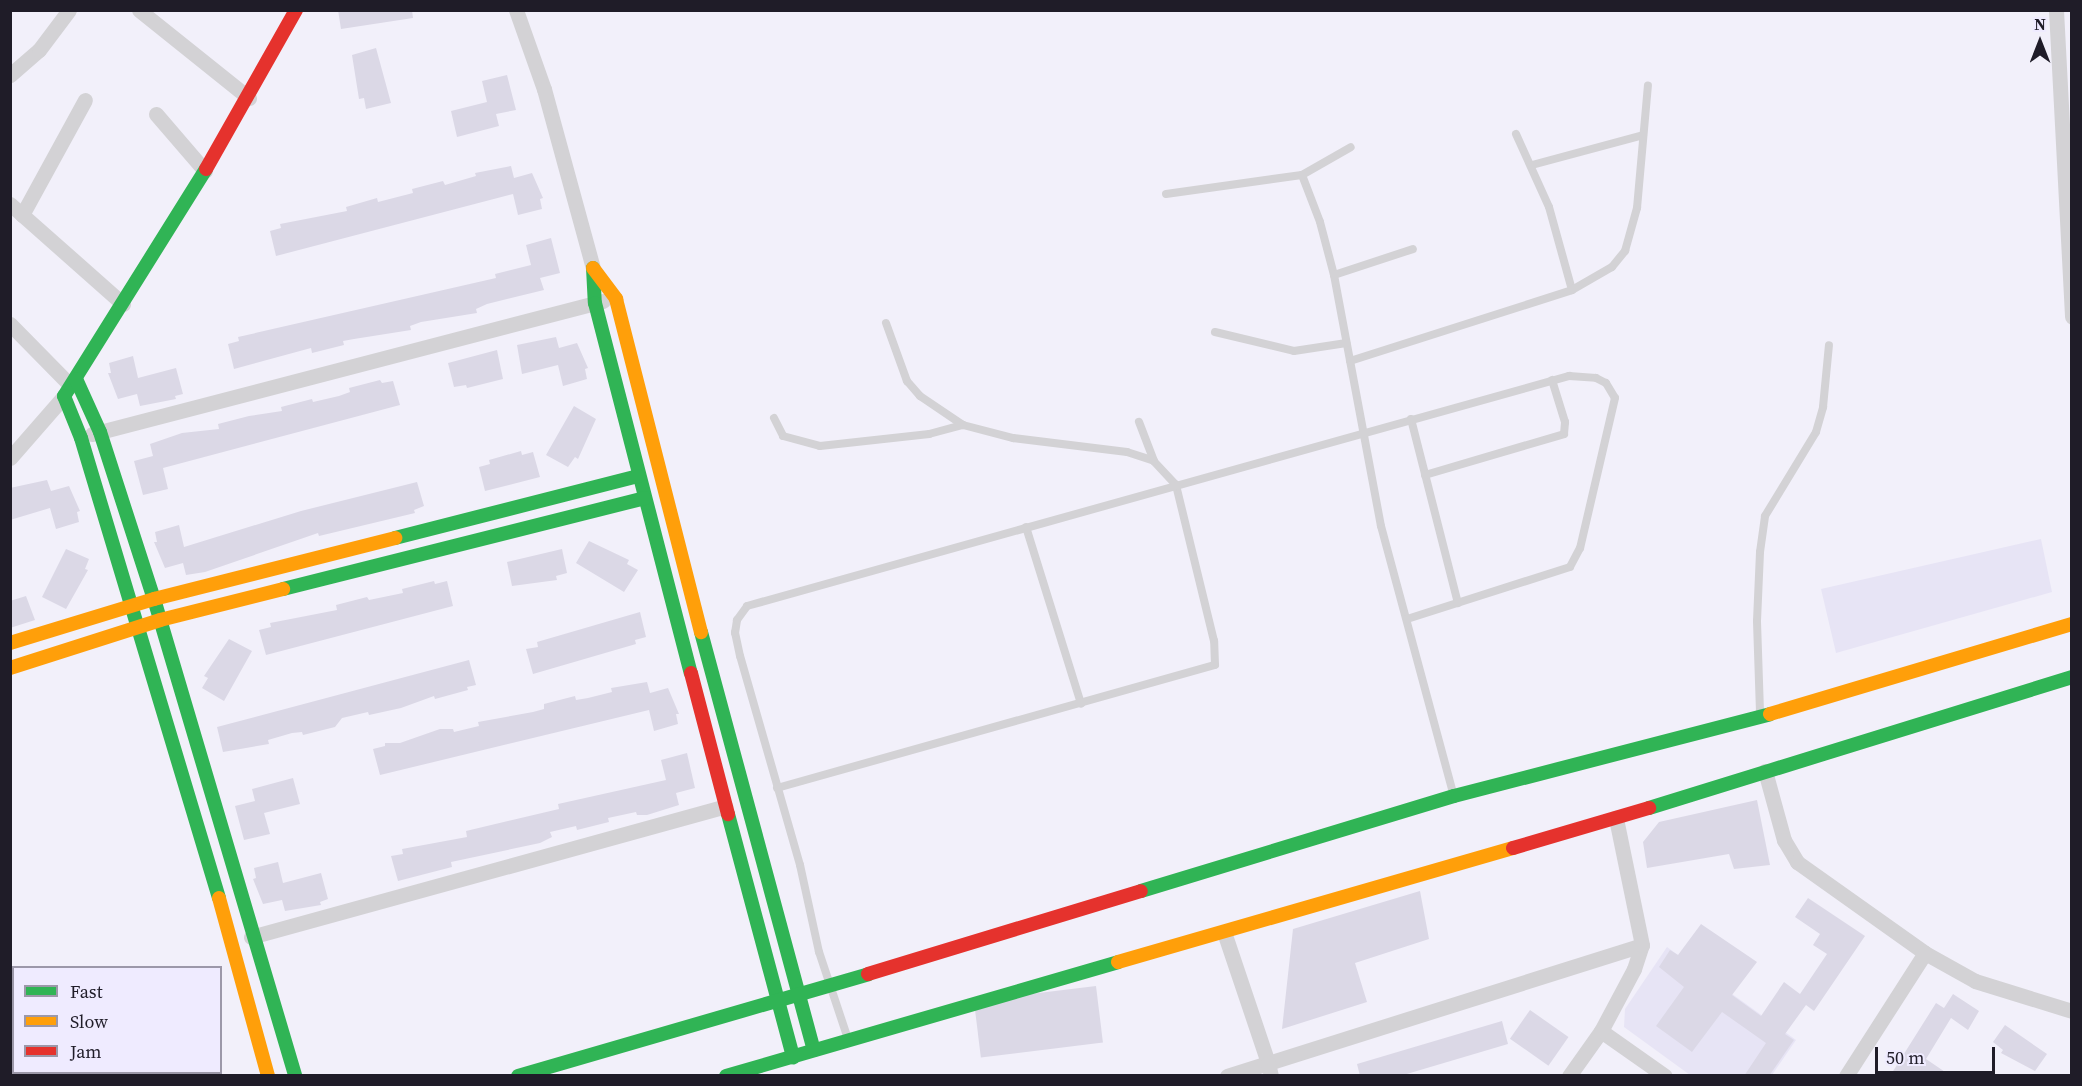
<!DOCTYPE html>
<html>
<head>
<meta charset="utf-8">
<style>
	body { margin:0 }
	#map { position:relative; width:2082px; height:1086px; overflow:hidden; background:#f2f0fa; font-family:"Source Serif 4",serif }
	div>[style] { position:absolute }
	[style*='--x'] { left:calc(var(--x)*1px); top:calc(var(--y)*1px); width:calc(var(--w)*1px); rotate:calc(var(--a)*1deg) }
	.built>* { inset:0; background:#e7e4f5 }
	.building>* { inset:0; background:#dbd8e6; transform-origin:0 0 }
	.lane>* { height:8px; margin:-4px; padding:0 4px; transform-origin:4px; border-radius:4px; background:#d3d2d5 }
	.street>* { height:15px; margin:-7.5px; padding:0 7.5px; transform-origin:7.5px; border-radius:7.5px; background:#d3d2d5 }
	.fast>* { height:14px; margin:-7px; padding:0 7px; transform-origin:7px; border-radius:7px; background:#30b455 }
	.slow>* { height:14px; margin:-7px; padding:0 7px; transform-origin:7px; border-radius:7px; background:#ff9f0a }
	.jam>* { height:14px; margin:-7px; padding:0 7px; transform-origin:7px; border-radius:7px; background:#e5322d }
	span { translate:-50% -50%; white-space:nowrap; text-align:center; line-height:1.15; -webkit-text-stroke:5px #efebff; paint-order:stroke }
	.frame { position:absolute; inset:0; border:12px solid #1f1c28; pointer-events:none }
	.legend { position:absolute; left:12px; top:966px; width:210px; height:108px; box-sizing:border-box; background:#efebff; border:2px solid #9c98a9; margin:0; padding:8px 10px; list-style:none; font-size:18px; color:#1f1c28 }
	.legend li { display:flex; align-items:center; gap:12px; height:30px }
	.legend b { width:30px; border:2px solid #9c98a9 }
	.north { position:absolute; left:2010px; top:12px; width:60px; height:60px; -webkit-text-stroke:4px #efebff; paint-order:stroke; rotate:0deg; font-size:16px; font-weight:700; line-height:24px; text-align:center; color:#1f1c28 }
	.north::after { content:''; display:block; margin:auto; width:21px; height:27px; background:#1f1c28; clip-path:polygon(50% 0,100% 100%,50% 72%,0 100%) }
	.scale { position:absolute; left:1875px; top:1047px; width:120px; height:27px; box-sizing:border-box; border:3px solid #1f1c28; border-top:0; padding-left:8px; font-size:18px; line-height:21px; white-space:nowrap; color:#1f1c28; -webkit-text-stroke:4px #efebff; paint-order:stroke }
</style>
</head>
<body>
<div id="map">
	<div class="built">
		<i style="clip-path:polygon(2041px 539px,2052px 592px,1836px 653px,1821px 589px)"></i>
		<i style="clip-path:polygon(1667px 947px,1796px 1040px,1772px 1075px,1690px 1075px,1624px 1027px,1625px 1009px)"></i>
	</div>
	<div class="building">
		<i style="clip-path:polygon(338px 10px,412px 10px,413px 18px,341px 29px)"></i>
		<i style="clip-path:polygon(376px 48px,391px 103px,366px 109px,364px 98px,359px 99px,352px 55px)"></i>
		<i style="clip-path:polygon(507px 75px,516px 110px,496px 114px,499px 126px,457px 137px,451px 111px,487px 102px,482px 81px)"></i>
		<i style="clip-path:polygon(511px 166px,514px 178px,532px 173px,543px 198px,540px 199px,542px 209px,518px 215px,513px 194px,276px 256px,270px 231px,281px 228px,280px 224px,347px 211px,346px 207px,377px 198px,378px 202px,413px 193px,412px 189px,443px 181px,445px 185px,476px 176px,475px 173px)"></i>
		<i style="clip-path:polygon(551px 238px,560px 273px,540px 278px,544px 290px,487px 304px,476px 309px,477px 313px,421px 322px,410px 326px,411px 330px,354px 339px,343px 341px,344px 345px,312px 353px,311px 348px,234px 369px,228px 344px,239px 341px,238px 337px,496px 278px,495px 274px,531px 265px,526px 245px)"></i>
		<i style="clip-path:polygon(556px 337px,559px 348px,577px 343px,588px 368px,585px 369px,587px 379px,563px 386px,558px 365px,522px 374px,517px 345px)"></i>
		<i style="clip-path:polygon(497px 350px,503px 379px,467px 388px,466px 385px,454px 387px,448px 363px)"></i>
		<i style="clip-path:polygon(133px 356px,138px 378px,176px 368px,183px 394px,175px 396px,176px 399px,140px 406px,137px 394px,118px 399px,108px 373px,111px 373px,109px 363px)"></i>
		<i style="clip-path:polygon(380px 380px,382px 383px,393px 381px,400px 405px,163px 468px,168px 489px,143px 495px,134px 461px,153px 456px,150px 444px,182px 433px,219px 429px,218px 424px,249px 416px,282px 411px,281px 407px,312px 399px,313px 402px,339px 396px,350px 392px,349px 388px)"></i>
		<i style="clip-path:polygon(574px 406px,596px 419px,578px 459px,575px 457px,568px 467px,546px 455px)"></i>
		<i style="clip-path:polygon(521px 451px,522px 455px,533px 452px,540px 477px,485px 491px,479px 467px,490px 464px,489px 460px)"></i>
		<i style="clip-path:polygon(47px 480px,51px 491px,69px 486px,80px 511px,77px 512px,79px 522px,56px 529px,50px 508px,10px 520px,10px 488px)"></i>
		<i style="clip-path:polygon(417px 482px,424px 506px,414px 510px,415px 513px,319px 536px,318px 533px,205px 572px,186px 575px,183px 563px,165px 568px,154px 542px,157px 542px,155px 532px,179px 525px,184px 547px,301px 511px)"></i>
		<i style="clip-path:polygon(589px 541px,629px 560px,627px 564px,638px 570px,624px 592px,576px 563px)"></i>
		<i style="clip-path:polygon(66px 549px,89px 559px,85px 569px,88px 570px,66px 609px,42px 597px)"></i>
		<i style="clip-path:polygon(562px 549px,567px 573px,556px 576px,557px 580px,512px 586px,507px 562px)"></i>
		<i style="clip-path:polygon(434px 581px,435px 584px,447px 581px,453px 606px,266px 655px,259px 630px,271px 627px,270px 623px,337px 610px,336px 605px,367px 597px,369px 600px,403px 593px,402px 589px)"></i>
		<i style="clip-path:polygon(26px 596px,35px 620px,10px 628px,10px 601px)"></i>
		<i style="clip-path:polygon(640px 612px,646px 637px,635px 640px,636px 644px,533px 674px,526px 649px,538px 647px,537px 642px)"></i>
		<i style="clip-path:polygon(229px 639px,252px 651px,224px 701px,202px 688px,208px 678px,204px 676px)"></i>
		<i style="clip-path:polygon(469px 660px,476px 685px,467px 687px,468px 690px,435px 699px,434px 696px,401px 708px,369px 715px,368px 712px,342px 718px,335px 727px,303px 735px,302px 732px,292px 733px,268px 740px,269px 744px,223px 752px,217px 727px)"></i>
		<i style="clip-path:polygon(647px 682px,650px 693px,668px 688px,679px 714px,676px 714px,678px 724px,654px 731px,649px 710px,380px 775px,373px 749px,385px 746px,385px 743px,400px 743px,440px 729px,453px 729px,454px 732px,479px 726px,478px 722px,533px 712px,544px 709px,544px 704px,575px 696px,576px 700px,588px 698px,612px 692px,611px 688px)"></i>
		<i style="clip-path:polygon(687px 753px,695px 788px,676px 793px,679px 805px,647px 815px,637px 815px,636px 812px,608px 818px,609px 822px,577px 830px,576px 826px,550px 832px,552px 837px,540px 843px,451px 862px,452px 867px,398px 881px,391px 856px,403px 854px,402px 849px,467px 837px,466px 831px,559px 809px,558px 804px,666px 780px,661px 760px)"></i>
		<i style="clip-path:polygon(293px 778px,300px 804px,264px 813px,270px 834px,244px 840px,235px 806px,255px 801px,252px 789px)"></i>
		<i style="clip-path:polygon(1757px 800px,1770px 865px,1734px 869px,1729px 854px,1647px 868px,1643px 842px,1659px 822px)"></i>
		<i style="clip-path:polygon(278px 862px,283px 883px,321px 873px,328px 899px,320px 902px,321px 905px,285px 911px,282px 900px,263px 904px,253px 879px,256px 878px,254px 868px)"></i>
		<i style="clip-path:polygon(1420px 891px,1429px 939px,1355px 963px,1367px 1002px,1282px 1029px,1293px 929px)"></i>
		<i style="clip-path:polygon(1808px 898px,1865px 936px,1814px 1011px,1806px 1005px,1785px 1034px,1794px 1040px,1769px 1076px,1744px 1076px,1766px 1043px,1722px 1012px,1692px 1052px,1656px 1026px,1684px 987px,1659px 967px,1670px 950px,1678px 955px,1701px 924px,1757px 962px,1732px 995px,1761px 1016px,1784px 982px,1800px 994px,1827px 954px,1813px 945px,1820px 934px,1795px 917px)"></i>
		<i style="left:1096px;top:986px;width:57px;height:123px;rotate:83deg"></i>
		<i style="clip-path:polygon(1953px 994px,1979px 1011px,1968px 1030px,1951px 1018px,1926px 1059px,1951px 1076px,1890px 1076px,1936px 1003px,1944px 1008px)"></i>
		<i style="left:1530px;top:1010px;width:47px;height:35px;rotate:35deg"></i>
		<i style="clip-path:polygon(1502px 1021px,1508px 1044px,1400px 1076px,1360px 1076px,1357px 1064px)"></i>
		<i style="clip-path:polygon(2005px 1025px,2047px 1054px,2035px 1071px,2001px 1053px,2003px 1050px,1993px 1042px)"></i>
	</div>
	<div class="lane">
		<i style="--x:1516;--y:134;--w:80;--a:65.7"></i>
		<i style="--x:1549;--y:207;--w:86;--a:74.5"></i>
		<i style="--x:1532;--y:165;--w:115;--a:-15.1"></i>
		<i style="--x:1302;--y:175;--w:50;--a:69"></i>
		<i style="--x:1320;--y:222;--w:55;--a:75.2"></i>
		<i style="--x:1334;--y:275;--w:255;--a:79.4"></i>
		<i style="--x:1381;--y:526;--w:277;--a:74.9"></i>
		<i style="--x:1166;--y:194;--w:137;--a:-8"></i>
		<i style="--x:1302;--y:175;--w:56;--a:-29.7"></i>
		<i style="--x:1334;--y:275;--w:83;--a:-18.2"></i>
		<i style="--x:886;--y:323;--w:62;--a:70.1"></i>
		<i style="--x:907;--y:381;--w:20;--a:49"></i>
		<i style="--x:920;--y:396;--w:52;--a:34"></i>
		<i style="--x:963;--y:425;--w:52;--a:14.6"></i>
		<i style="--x:1013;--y:438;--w:115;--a:7"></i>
		<i style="--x:1127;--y:452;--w:28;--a:18"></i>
		<i style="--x:1215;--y:332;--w:81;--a:13.5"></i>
		<i style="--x:1294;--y:351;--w:53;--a:-8.7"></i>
		<i style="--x:1350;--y:361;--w:233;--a:-17.7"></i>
		<i style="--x:1572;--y:290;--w:46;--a:-29.9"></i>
		<i style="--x:1612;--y:267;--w:21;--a:-51"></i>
		<i style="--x:1625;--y:251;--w:45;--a:-74.4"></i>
		<i style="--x:1637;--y:208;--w:123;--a:-84.9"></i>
		<i style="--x:774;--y:418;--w:20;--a:63"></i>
		<i style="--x:783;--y:436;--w:38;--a:15"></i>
		<i style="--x:820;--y:446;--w:110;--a:-6.3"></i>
		<i style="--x:929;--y:434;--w:35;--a:-15"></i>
		<i style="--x:1411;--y:419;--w:190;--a:75.7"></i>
		<i style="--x:1425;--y:475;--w:145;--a:-16.4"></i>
		<i style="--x:1564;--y:434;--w:12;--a:-85"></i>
		<i style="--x:1565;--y:422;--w:44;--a:-107.2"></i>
		<i style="--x:1026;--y:527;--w:185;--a:72.7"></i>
		<i style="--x:1760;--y:712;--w:91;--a:-91.9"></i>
		<i style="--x:1757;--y:621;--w:69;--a:-87.5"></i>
		<i style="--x:1760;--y:552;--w:36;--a:-82"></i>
		<i style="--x:1765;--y:516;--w:98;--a:-58.7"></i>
		<i style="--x:1816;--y:432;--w:26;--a:-74"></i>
		<i style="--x:1823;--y:407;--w:62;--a:-84.5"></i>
		<i style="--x:777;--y:788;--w:455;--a:-15.7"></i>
		<i style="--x:1215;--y:665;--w:24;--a:-92"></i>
		<i style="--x:1214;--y:641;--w:161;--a:-103.7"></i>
		<i style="--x:1176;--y:485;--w:33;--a:-133"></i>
		<i style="--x:1154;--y:461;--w:42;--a:-111"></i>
		<i style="--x:847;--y:1036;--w:89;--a:-108.4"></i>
		<i style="--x:819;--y:952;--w:89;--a:-102.3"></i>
		<i style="--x:800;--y:865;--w:217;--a:-106"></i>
		<i style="--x:740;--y:656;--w:24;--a:-102"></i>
		<i style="--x:735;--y:633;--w:13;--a:-81"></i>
		<i style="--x:737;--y:620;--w:17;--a:-54"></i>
		<i style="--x:747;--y:606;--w:854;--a:-15.63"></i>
		<i style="--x:1569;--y:376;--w:27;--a:4"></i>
		<i style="--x:1596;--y:378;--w:11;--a:27"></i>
		<i style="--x:1606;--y:383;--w:17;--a:59"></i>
		<i style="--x:1615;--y:398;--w:154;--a:103.1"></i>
		<i style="--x:1580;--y:548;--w:21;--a:118"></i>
		<i style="--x:1570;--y:567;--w:171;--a:162.3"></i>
	</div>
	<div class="street">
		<i style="--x:139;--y:10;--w:141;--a:38.7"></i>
		<i style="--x:516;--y:10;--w:84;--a:70.5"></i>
		<i style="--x:544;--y:89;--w:186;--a:74.7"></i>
		<i style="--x:2056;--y:10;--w:307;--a:87"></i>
		<i style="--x:10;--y:75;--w:38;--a:-41"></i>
		<i style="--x:39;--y:50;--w:50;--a:-53.1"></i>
		<i style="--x:156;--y:114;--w:75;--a:49.3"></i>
		<i style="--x:10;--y:204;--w:151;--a:41.5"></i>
		<i style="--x:22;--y:215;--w:131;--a:-61.3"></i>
		<i style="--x:10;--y:324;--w:87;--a:45.5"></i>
		<i style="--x:92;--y:434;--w:528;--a:-14.59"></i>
		<i style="--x:10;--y:458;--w:82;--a:-48.9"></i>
		<i style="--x:1765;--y:771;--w:72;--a:74.6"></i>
		<i style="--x:1784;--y:840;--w:26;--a:59"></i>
		<i style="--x:1797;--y:862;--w:157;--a:35.4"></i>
		<i style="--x:1925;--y:953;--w:57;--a:29.2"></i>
		<i style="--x:1975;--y:981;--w:102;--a:17.2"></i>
		<i style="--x:1224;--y:932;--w:138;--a:71.4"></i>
		<i style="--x:1268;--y:1063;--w:392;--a:-17.5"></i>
		<i style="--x:251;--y:937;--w:492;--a:-15.4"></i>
		<i style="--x:1601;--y:1031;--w:78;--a:35.1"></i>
		<i style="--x:1227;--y:1076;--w:43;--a:-17.6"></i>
		<i style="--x:1268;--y:1063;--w:13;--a:77"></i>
		<i style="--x:1569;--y:1076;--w:55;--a:-54.6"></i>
		<i style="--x:1601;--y:1031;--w:70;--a:-62"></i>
		<i style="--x:1634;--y:969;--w:25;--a:-72"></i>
		<i style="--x:1642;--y:945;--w:130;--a:-101.6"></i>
		<i style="--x:1846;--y:1076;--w:146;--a:-57.3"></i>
	</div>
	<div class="fast">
		<i style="--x:206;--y:169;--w:268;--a:122"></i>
		<i style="--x:64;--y:396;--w:45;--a:68"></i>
		<i style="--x:81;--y:438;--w:480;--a:73.3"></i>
		<i style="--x:593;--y:268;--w:35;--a:87"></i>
		<i style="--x:595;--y:303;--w:382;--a:75.5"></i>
		<i style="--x:76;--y:379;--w:58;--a:65.6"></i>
		<i style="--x:100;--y:432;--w:176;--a:72.1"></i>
		<i style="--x:154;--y:599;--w:497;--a:73.5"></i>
		<i style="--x:395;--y:538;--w:251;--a:-14.3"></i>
		<i style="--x:283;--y:589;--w:373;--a:-14.1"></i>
		<i style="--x:701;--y:632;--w:433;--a:74.9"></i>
		<i style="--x:1649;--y:808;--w:443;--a:-17.2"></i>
		<i style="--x:728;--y:814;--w:252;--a:75"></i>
		<i style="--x:1141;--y:891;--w:327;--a:-16.9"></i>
		<i style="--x:1454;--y:796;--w:326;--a:-14.5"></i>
		<i style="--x:518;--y:1076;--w:365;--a:-16.2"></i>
		<i style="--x:726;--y:1076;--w:408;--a:-16.2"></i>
	</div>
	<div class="slow">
		<i style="--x:593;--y:268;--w:39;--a:53"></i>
		<i style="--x:616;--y:299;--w:344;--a:75.7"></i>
		<i style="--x:10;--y:643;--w:151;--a:-17"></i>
		<i style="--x:154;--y:599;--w:249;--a:-14.2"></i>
		<i style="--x:10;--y:668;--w:157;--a:-17.7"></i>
		<i style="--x:160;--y:620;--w:127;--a:-14.1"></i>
		<i style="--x:1770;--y:714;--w:315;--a:-16.6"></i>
		<i style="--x:219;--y:898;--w:185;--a:74.6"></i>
		<i style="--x:1118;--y:962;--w:411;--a:-16.1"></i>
	</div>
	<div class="jam">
		<i style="--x:206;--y:169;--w:183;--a:-60.5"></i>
		<i style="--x:691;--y:673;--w:146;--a:75.3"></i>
		<i style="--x:1513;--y:848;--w:142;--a:-16.4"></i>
		<i style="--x:868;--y:974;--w:285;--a:-16.9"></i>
	</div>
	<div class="frame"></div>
	<ul class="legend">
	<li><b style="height:8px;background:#30b455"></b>Fast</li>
	<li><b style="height:8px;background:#ff9f0a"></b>Slow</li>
	<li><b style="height:8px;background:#e5322d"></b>Jam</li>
	</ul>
	<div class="north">N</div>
	<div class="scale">50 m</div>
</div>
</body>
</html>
